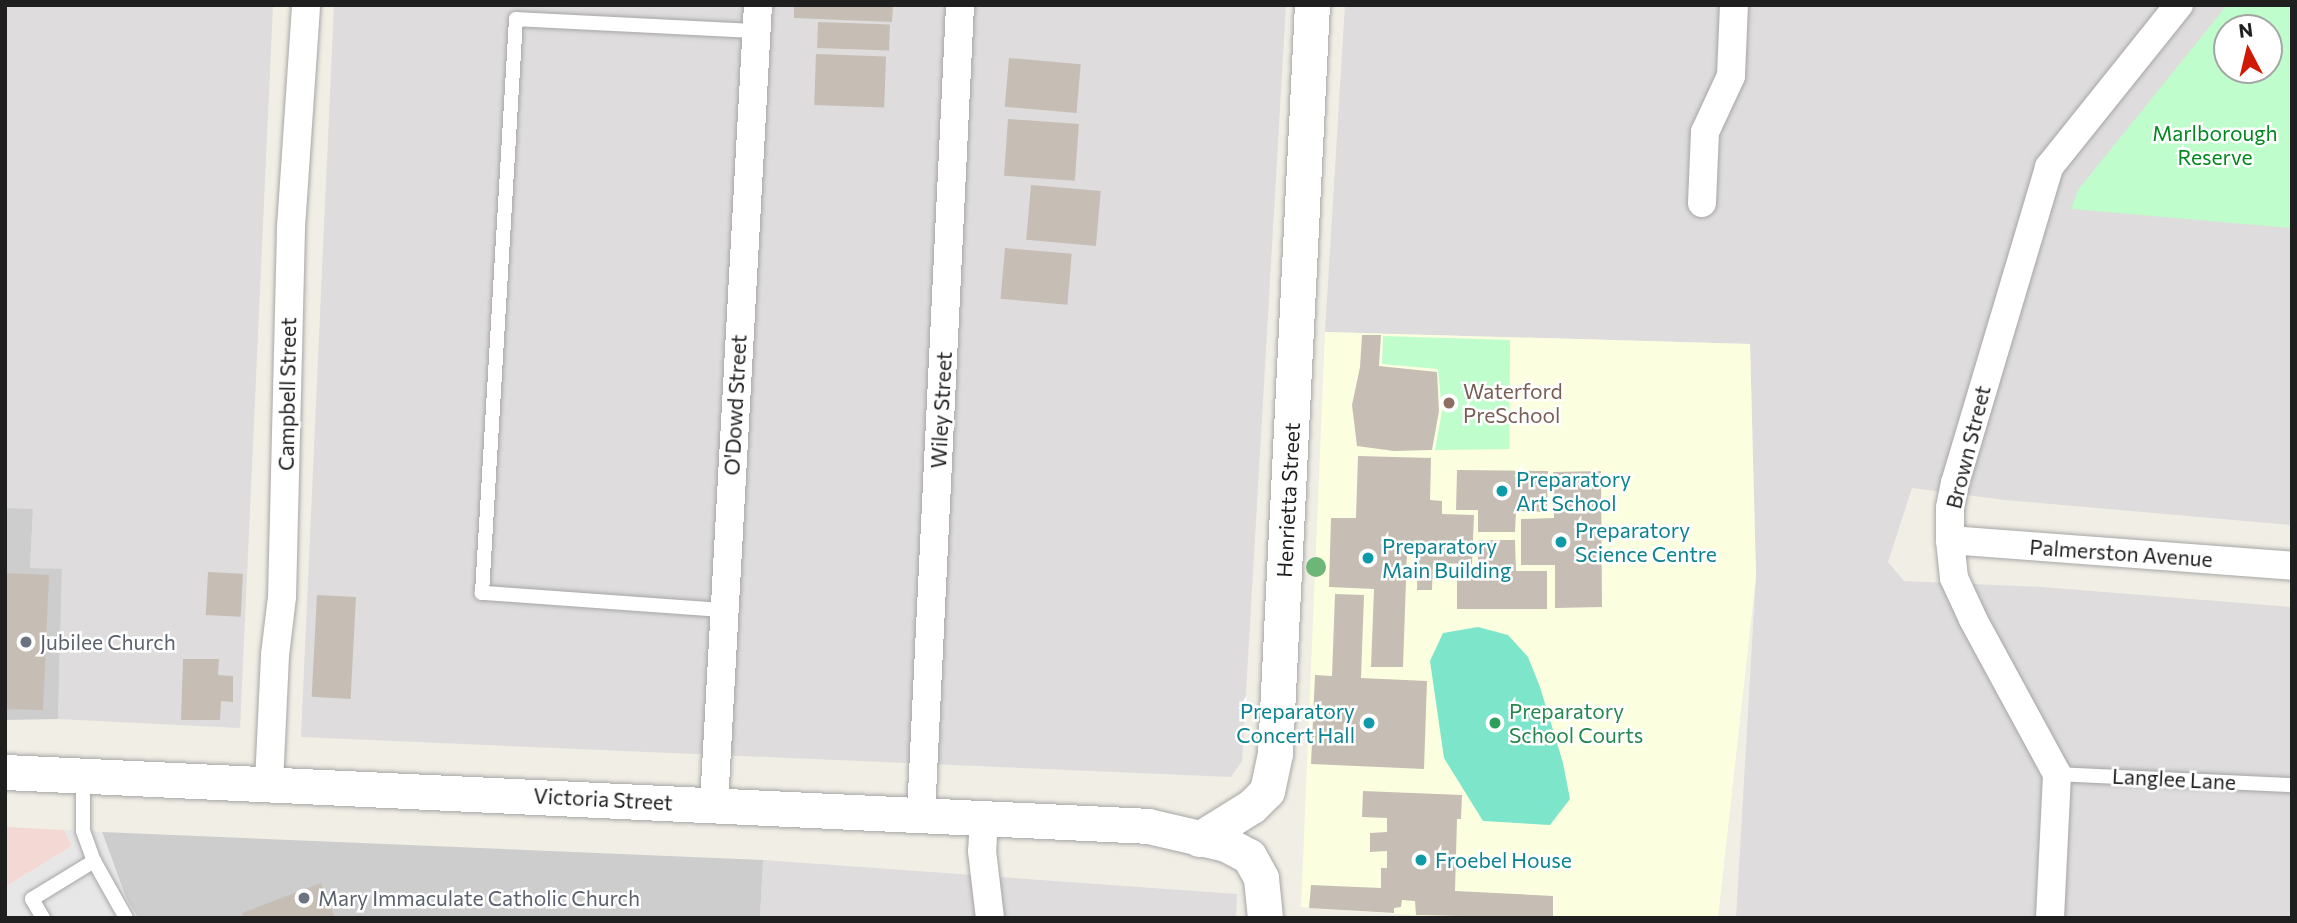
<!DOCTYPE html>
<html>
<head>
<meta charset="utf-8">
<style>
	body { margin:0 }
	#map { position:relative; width:2297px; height:923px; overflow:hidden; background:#f1eee5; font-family:Commissioner,sans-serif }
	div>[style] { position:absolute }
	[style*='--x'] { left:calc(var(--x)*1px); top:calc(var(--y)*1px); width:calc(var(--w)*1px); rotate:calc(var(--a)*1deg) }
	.residential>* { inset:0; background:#dedcdc }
	.commercial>* { inset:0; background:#f3d8d3 }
	.education>* { inset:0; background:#fbffe0 }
	.religious>* { inset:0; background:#cdcdcd }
	.park>* { inset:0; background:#bffdcc }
	.pitch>* { inset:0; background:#7de5ca }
	.parking>* { inset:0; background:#e7e7e7 }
	.building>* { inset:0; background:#c6beb4; transform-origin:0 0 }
	.roads { filter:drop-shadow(0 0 2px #a6a6a6) drop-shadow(0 0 2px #a6a6a6) }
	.service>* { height:14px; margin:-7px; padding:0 7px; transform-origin:7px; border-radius:7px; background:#fff }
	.minor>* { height:28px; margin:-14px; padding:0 14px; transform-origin:14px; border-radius:14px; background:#fff }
	.tertiary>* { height:35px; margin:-17.5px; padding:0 17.5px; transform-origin:17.5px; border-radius:17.5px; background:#fff }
	.trees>* { width:20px; height:20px; margin:-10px; border-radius:50%; background:#6eb678 }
	.dots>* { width:19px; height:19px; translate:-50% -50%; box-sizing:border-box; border:4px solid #fff; border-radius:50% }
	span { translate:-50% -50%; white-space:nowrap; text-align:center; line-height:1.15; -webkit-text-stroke:5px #fff; paint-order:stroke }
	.park-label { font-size:21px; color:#03881f }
	.education-label { font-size:21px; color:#785e54 }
	.left { translate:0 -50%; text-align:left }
	.street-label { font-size:21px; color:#1f1f1f }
	.culture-label { font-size:21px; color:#0d838f }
	.right { translate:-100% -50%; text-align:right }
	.worship-label { font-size:21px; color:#5b616d }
	.leisure-label { font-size:21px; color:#27864d }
	.frame { position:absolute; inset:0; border:7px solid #1f1f1f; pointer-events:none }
	.north { position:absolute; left:2213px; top:14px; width:70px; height:70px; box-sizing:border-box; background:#fff; border:2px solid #a5a5a5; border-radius:50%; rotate:353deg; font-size:19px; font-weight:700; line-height:28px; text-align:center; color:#1f1f1f }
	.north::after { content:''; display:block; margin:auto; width:24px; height:32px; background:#cf1900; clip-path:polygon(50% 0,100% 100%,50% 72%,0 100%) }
</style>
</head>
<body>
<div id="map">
	<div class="residential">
		<i style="clip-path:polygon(5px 5px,273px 5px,240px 728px,58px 719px,62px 570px,30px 568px,33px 510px,5px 508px)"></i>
		<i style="clip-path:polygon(334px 5px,1286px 5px,1242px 761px,1231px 777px,301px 737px)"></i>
		<i style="clip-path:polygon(evenodd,1345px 5px,2292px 5px,2292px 525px,2005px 500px,1912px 488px,1888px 562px,1904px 581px,2042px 587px,2292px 607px,2292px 918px,1736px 918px,1756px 576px,1750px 344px,1325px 332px,1345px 5px,2227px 28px,2269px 28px,2269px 70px,2227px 70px,2227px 28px)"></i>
		<i style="clip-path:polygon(763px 860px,1237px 894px,1236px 918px,760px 918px)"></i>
	</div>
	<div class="commercial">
		<i style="clip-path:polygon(5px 827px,64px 830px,72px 846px,5px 887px)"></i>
	</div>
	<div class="education">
		<i style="clip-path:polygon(1325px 332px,1750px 344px,1756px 576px,1718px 918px,1453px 918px,1301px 907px)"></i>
	</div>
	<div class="religious">
		<i style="clip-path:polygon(5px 508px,33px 509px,30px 568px,62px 569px,58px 719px,5px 720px)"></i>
		<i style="clip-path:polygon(102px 832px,763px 860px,760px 918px,138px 918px,126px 898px)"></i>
	</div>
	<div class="park">
		<i style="clip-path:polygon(evenodd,2227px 5px,2292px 5px,2292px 228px,2071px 209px,2078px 190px,2227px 5px,2227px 28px,2269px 28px,2269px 70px,2227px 70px,2227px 28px)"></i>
		<i style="clip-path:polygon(1383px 336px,1510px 340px,1509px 449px,1435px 450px,1442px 411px,1438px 369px,1382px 364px)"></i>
	</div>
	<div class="pitch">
		<i style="clip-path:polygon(1478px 627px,1508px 635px,1528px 657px,1540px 687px,1563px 763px,1570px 799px,1550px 825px,1483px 821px,1444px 758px,1430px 661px,1443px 633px)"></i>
	</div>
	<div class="parking">
		<i style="clip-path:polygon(64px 830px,102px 832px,126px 898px,138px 918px,5px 918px,5px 887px,72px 846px)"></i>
	</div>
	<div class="building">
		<i style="clip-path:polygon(794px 5px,893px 5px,892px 22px,794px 18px)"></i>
		<i style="left:818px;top:22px;width:72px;height:26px;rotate:2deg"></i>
		<i style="left:816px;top:54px;width:70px;height:51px;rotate:2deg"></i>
		<i style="left:1009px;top:58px;width:72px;height:49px;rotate:5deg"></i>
		<i style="left:1008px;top:119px;width:71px;height:57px;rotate:4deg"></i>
		<i style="left:1031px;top:185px;width:70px;height:55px;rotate:5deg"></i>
		<i style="left:1005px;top:248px;width:67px;height:51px;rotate:5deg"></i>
		<i style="clip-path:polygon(1362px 335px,1381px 335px,1379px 366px,1437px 372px,1439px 411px,1432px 450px,1394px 451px,1357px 446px,1352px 405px,1360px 367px)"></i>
		<i style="clip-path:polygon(1358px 456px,1431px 458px,1430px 500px,1442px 501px,1442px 514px,1474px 515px,1472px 564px,1433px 563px,1432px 590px,1417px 590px,1418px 553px,1407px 552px,1403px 667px,1371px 667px,1374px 589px,1329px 587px,1331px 518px,1356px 518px)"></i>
		<i style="clip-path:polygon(1457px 470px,1548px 471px,1547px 512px,1516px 511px,1515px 532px,1478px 532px,1478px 510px,1456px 510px)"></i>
		<i style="clip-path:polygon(1601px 471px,1602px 607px,1555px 608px,1555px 565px,1521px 565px,1521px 519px,1554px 518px,1553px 472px)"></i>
		<i style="clip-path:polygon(1478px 540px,1515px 540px,1516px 571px,1547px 571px,1547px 609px,1457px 609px,1457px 570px,1478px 570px)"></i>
		<i style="left:208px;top:572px;width:35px;height:43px;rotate:3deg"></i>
		<i style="clip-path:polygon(5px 573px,49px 575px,43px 710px,5px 709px)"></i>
		<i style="clip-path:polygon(1335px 594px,1364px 595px,1361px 678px,1427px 681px,1424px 769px,1311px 764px,1315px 675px,1332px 676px)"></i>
		<i style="left:317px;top:595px;width:39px;height:102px;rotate:3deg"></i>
		<i style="clip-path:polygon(183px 659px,219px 659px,218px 675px,233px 676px,233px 702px,221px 701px,220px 720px,181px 720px)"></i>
		<i style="clip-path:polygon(1363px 791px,1462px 795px,1461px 819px,1457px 819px,1455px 891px,1553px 896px,1553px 918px,1416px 915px,1415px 901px,1402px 900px,1401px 907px,1394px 908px,1394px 913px,1309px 908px,1311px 885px,1381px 888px,1381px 868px,1387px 868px,1387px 851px,1370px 852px,1370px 833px,1387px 832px,1387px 818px,1362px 817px)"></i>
		<i style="clip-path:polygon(321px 883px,335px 918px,243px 918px,242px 913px)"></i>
	</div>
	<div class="roads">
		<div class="service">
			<i style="--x:722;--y:610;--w:241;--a:-175.9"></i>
			<i style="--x:482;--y:593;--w:575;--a:-86.61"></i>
			<i style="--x:516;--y:19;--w:241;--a:2.9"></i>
			<i style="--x:2057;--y:774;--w:235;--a:2.7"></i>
			<i style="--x:83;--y:776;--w:55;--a:90"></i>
			<i style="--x:83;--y:831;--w:32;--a:70"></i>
			<i style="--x:94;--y:861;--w:65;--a:60.7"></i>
			<i style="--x:43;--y:918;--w:22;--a:-120"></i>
			<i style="--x:32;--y:899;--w:73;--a:-31.5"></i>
		</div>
		<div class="minor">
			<i style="--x:1702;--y:203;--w:71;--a:-87.6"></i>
			<i style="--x:1705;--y:132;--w:62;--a:-65.1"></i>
			<i style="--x:1731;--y:76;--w:71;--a:-87.6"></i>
			<i style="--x:1950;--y:540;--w:343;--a:4.3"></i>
			<i style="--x:269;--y:783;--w:128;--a:-87.3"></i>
			<i style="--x:275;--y:655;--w:58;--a:-83.1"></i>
			<i style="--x:282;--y:597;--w:370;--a:-88.6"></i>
			<i style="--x:291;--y:227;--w:223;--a:-86.1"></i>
			<i style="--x:714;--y:804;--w:800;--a:-86.85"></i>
			<i style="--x:921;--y:815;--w:811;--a:-87.24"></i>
			<i style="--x:984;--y:816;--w:35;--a:93"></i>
			<i style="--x:982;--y:851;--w:67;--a:83.2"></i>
			<i style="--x:2050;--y:918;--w:144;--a:-87.2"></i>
			<i style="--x:2057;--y:774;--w:176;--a:-118.5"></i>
			<i style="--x:1973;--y:619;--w:45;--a:-114.9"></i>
			<i style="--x:1954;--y:578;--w:38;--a:-96"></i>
			<i style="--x:1950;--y:540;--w:32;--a:-90"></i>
			<i style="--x:1950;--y:508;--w:25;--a:-79"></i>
			<i style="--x:1955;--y:483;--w:330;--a:-73.4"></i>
			<i style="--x:2049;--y:167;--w:208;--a:-51.3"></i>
		</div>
		<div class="tertiary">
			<i style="--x:5;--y:772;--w:1144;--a:2.7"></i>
			<i style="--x:1148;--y:826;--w:80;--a:13"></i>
			<i style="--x:1226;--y:844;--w:26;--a:28"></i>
			<i style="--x:1249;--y:856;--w:25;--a:61"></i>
			<i style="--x:1261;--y:878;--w:40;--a:84.3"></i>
			<i style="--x:1199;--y:839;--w:62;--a:-31.9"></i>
			<i style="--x:1252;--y:806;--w:21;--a:-45"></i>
			<i style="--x:1267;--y:791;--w:39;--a:-78"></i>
			<i style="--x:1275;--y:753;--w:749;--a:-87.17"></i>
		</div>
	</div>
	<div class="trees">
		<i style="left:1316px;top:567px"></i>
	</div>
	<div class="dots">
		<i style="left:1449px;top:403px;background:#8d6e63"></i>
		<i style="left:1502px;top:491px;background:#0f9aa8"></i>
		<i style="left:1561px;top:542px;background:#0f9aa8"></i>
		<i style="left:1368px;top:558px;background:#0f9aa8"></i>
		<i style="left:26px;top:642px;background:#6b7280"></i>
		<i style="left:1369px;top:723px;background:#0f9aa8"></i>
		<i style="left:1495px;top:723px;background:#2e9e5b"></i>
		<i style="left:1421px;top:860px;background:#0f9aa8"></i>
		<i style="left:304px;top:898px;background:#6b7280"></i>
	</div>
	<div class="park-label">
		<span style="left:2215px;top:145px">Marlborough<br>Reserve</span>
	</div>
	<div class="education-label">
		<span class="left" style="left:1463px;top:403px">Waterford<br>PreSchool</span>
	</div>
	<div class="street-label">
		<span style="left:287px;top:394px;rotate:-89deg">Campbell Street</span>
		<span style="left:735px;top:405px;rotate:-87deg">O'Dowd Street</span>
		<span style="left:941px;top:410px;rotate:-87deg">Wiley Street</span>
		<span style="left:1968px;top:447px;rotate:-76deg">Brown Street</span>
		<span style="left:1288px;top:500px;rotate:-87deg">Henrietta Street</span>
		<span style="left:2121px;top:553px;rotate:4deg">Palmerston Avenue</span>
		<span style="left:2174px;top:779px;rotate:3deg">Langlee Lane</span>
		<span style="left:603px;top:799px;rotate:3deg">Victoria Street</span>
	</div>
	<div class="culture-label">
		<span class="left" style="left:1516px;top:491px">Preparatory<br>Art School</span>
		<span class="left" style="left:1575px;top:542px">Preparatory<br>Science Centre</span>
		<span class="left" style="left:1382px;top:558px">Preparatory<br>Main Building</span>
		<span class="right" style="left:1355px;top:723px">Preparatory<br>Concert Hall</span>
		<span class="left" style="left:1435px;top:860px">Froebel House</span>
	</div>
	<div class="worship-label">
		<span class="left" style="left:40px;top:642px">Jubilee Church</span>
		<span class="left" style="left:318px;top:898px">Mary Immaculate Catholic Church</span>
	</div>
	<div class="leisure-label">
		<span class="left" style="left:1509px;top:723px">Preparatory<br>School Courts</span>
	</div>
	<div class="frame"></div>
	<div class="north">N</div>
</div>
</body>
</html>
